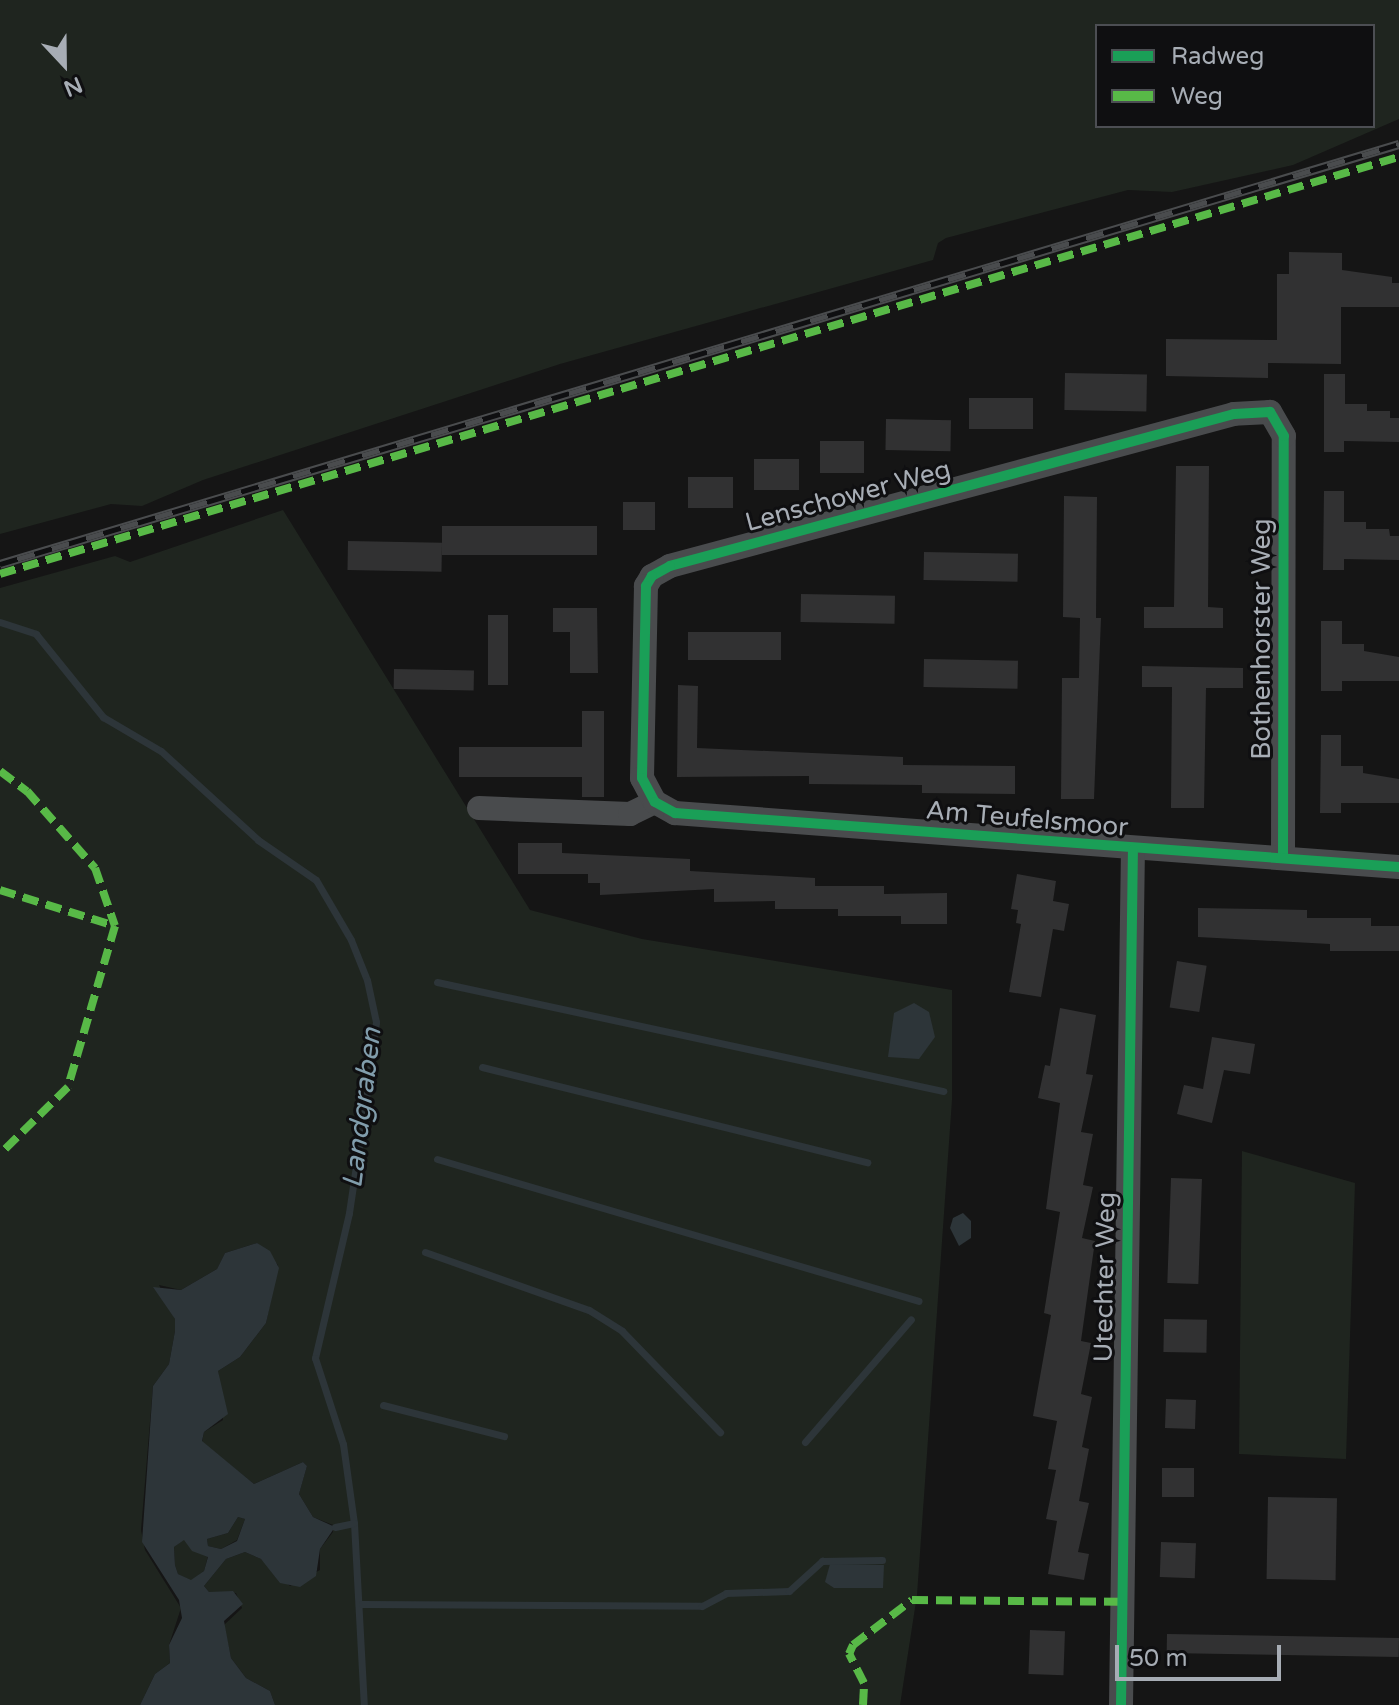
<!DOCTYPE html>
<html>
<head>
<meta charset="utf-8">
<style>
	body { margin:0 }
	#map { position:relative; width:1399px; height:1705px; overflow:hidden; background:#151515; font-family:"Varela Round",sans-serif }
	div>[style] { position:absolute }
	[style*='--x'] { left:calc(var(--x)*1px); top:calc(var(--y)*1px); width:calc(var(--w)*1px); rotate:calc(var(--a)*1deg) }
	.green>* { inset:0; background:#1f251f }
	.water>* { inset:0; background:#2d3539 }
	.stream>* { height:7px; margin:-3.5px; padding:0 3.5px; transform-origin:3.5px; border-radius:3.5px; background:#2d3539 }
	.building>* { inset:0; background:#313132; transform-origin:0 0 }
	.minor>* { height:24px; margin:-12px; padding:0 12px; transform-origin:12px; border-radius:12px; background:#494b4d }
	.rail>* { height:9px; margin-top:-4.5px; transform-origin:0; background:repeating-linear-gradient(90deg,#0f0f11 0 18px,#4a4c4e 0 36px); box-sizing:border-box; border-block:2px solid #4a4c4e }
	.quiet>* { height:8px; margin-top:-4px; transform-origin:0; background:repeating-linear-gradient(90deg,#58b947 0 16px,transparent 0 24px) }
	.cycleway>* { height:10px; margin:-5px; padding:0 5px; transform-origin:5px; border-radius:5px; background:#1a9f57 }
	span { translate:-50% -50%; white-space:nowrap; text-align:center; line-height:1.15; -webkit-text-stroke:6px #0f0f11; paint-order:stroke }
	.street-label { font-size:26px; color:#a7adb5 }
	.water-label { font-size:28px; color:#819dac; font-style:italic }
	.legend { position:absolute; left:1095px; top:24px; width:280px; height:104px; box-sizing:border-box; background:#0f0f11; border:2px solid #4c4e53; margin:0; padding:10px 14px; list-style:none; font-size:24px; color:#a7adb5 }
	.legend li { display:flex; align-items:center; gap:16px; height:40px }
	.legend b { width:40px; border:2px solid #4c4e53 }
	.north { position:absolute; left:24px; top:24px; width:80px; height:80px; -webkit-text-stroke:6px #0f0f11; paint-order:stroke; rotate:158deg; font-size:22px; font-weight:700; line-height:32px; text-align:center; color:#a7adb5 }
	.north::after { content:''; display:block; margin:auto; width:28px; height:36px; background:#a7adb5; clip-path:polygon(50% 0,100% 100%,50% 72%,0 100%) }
	.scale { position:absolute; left:1115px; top:1645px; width:166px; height:36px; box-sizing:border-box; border:4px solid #a7adb5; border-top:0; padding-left:10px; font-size:24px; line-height:28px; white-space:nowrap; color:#a7adb5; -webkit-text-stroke:6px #0f0f11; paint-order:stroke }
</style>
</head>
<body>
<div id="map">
	<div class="green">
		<i style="clip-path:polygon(evenodd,0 0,1399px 0,1399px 119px,1293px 165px,1172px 192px,1128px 190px,946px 238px,938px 243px,933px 260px,560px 364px,203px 480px,142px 506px,111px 504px,0 534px,0 0,1373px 26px,1373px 126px,1097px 126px,1097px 26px,1373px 26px)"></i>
		<i style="clip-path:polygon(283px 510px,530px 910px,642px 939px,952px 990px,952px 1100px,917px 1595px,900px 1705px,275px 1705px,270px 1691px,246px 1678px,231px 1658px,224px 1625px,242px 1608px,236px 1593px,209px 1592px,204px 1586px,226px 1559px,245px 1552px,261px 1559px,290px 1586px,320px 1570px,320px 1549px,333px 1532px,333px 1525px,313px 1517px,299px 1494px,307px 1466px,303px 1462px,254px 1484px,202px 1442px,204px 1432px,223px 1420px,218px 1371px,240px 1357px,266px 1323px,278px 1265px,257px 1243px,225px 1253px,217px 1269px,181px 1290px,159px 1285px,175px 1319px,175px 1331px,169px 1364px,153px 1386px,141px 1530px,145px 1550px,181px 1608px,169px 1645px,170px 1663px,155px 1674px,140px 1705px,0 1705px,0 588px,115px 556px,130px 562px)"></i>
		<i style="clip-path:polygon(1242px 1151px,1355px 1183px,1346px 1459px,1239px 1454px)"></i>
		<i style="clip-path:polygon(238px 1517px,245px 1519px,237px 1540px,221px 1549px,208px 1546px,207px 1539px,228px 1533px)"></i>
		<i style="clip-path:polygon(184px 1539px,208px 1556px,204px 1571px,191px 1581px,178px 1574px,175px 1565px,174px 1547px)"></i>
	</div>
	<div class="water">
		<i style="clip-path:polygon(914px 1003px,929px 1012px,935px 1037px,919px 1059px,888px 1057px,894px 1013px)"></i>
		<i style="clip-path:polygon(963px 1213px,971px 1221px,971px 1238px,959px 1246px,950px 1228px,953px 1218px)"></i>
		<i style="clip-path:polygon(evenodd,257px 1243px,270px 1251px,279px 1268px,266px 1323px,240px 1357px,218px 1371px,228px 1414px,204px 1432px,202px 1441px,254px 1484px,303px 1462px,307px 1466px,299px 1494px,313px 1517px,335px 1527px,320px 1549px,316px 1576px,300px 1587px,280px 1583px,261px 1559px,245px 1552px,226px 1559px,204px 1586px,209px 1592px,233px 1591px,243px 1604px,224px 1621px,231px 1658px,246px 1678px,270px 1691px,275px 1705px,140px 1705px,155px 1674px,170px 1663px,169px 1645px,182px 1618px,179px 1600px,142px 1542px,153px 1386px,169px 1364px,175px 1331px,175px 1319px,153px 1287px,181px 1290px,217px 1269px,225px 1253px,257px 1243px,238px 1517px,245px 1519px,237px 1541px,221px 1549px,208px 1546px,207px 1539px,228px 1533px,238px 1517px,257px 1243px,184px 1540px,192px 1551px,208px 1557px,204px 1571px,191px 1580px,178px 1574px,175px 1565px,174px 1547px,184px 1540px)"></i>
		<i style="clip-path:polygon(830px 1564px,884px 1565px,883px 1588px,834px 1588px,825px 1582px)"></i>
	</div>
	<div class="stream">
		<i style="--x:0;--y:622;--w:38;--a:18"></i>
		<i style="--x:36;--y:634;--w:107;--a:51.1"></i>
		<i style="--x:103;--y:717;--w:67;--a:30.4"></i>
		<i style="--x:161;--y:751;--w:132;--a:42.5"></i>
		<i style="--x:258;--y:840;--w:70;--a:34.6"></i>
		<i style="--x:316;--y:880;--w:69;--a:59.7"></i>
		<i style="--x:351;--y:940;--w:43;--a:68.2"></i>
		<i style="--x:367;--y:980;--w:43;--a:77.9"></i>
		<i style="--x:376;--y:1022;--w:50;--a:96.8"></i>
		<i style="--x:370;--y:1072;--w:143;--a:98.5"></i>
		<i style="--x:349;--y:1213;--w:149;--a:103.2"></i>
		<i style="--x:315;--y:1358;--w:90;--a:72"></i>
		<i style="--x:343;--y:1444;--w:80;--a:82.1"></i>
		<i style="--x:354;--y:1523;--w:182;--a:86.9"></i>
		<i style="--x:437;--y:982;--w:518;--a:12.16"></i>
		<i style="--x:482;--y:1067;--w:397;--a:13.9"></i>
		<i style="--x:437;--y:1159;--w:502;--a:16.42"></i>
		<i style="--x:425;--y:1252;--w:174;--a:19.5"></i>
		<i style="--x:589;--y:1310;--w:39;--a:32"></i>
		<i style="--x:622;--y:1331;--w:141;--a:45.9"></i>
		<i style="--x:383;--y:1405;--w:125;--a:14.4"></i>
		<i style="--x:805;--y:1442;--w:162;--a:-49.2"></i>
		<i style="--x:335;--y:1527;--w:19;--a:-12"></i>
		<i style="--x:362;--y:1604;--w:340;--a:0.3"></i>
		<i style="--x:702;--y:1606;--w:27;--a:-28"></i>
		<i style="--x:726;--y:1593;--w:63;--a:-1.8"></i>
		<i style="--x:789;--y:1591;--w:45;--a:-42.3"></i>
		<i style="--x:822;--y:1561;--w:60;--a:-1"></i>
	</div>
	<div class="building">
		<i style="clip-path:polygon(1289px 252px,1342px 253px,1342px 270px,1392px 277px,1392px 283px,1399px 283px,1399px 307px,1341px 307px,1341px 364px,1268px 363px,1268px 378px,1166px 376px,1166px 339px,1277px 340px,1277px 274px,1289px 274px)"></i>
		<i style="left:1065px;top:373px;width:82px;height:37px;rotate:1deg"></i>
		<i style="clip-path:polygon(1324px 374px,1345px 374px,1345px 404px,1367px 404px,1367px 411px,1390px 411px,1390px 418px,1399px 418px,1399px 442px,1344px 441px,1344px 452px,1324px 452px)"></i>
		<i style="left:969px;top:398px;width:64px;height:31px"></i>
		<i style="left:886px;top:419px;width:65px;height:31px;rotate:1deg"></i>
		<i style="left:820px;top:441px;width:44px;height:32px"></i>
		<i style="left:754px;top:459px;width:45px;height:31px"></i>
		<i style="clip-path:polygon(1176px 466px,1209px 466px,1208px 607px,1223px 608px,1223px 628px,1144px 628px,1144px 607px,1174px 607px)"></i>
		<i style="left:688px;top:477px;width:45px;height:31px"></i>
		<i style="clip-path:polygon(1324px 491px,1344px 491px,1344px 522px,1366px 522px,1366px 529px,1389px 529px,1390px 536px,1399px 536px,1399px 560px,1344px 559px,1344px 570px,1323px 570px)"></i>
		<i style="clip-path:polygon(1064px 496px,1097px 497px,1096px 618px,1101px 618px,1094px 799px,1061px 799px,1062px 678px,1079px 678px,1080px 618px,1063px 617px)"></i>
		<i style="left:623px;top:502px;width:32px;height:28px"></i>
		<i style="left:442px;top:526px;width:155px;height:29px"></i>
		<i style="left:348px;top:541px;width:94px;height:29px;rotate:1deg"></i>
		<i style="left:924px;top:552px;width:94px;height:28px;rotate:1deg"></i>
		<i style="left:801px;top:594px;width:94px;height:28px;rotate:1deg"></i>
		<i style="clip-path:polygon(553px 608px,597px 608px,598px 673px,570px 673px,570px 632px,553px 632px)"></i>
		<i style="left:488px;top:615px;width:20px;height:70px"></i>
		<i style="clip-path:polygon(1321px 621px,1342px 621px,1342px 644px,1364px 644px,1364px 651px,1399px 657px,1399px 681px,1342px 681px,1342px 691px,1321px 691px)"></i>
		<i style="left:688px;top:632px;width:93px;height:28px"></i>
		<i style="left:924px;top:659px;width:94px;height:28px;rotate:1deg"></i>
		<i style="clip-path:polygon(1142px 666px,1243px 668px,1243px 688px,1206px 688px,1204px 808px,1171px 808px,1172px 687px,1142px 687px)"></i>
		<i style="left:394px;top:669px;width:80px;height:20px;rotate:1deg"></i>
		<i style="clip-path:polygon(678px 685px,698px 686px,697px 748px,903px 757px,903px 765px,1015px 766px,1015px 794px,922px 793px,922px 785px,809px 784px,809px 776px,677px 777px)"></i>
		<i style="clip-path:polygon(582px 711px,604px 711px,604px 797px,582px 797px,582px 777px,459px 777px,459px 747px,582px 747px)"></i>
		<i style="clip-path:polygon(1321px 735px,1341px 735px,1341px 766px,1363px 766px,1363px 773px,1399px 779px,1399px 803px,1341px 803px,1341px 813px,1320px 813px)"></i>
		<i style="clip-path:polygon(518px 843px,562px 843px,562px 853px,690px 859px,690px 871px,815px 878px,815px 886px,884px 886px,884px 894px,947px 893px,947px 924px,901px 924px,901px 916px,838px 916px,838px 909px,775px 909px,775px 901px,714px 902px,714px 889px,600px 895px,600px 883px,588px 883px,588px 874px,518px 874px)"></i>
		<i style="clip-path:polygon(1017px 874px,1056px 881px,1053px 901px,1069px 904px,1064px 931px,1053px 929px,1041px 997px,1009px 992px,1021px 924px,1016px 923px,1018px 910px,1011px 909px)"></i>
		<i style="clip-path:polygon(1198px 908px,1307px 910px,1307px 918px,1371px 918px,1371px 926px,1399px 926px,1399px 951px,1330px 951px,1330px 944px,1198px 937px)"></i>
		<i style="left:1177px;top:961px;width:30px;height:47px;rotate:9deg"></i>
		<i style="clip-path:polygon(1060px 1008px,1096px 1015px,1086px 1074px,1093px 1075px,1081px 1132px,1093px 1134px,1083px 1185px,1093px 1187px,1082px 1238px,1095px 1241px,1081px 1341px,1091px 1343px,1081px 1394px,1092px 1397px,1082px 1447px,1089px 1449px,1079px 1501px,1089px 1503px,1078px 1552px,1089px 1554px,1084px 1580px,1048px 1574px,1057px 1521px,1046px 1519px,1056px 1470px,1048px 1469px,1057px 1421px,1033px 1416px,1051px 1315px,1044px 1313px,1060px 1212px,1046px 1209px,1060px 1103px,1038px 1098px,1045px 1065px,1050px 1066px)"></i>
		<i style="clip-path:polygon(1212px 1037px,1255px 1044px,1250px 1074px,1224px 1070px,1212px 1123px,1177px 1114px,1184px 1085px,1203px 1089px)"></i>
		<i style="left:1171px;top:1178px;width:31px;height:105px;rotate:2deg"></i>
		<i style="left:1164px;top:1319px;width:43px;height:33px;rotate:1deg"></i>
		<i style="left:1166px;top:1399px;width:30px;height:29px;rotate:2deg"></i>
		<i style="left:1162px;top:1468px;width:32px;height:29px"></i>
		<i style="left:1268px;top:1497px;width:69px;height:82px;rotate:1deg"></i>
		<i style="left:1161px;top:1542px;width:35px;height:35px;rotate:2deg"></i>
		<i style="left:1030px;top:1630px;width:35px;height:44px;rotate:2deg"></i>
		<i style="left:1167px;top:1634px;width:232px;height:19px;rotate:1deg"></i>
	</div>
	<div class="minor">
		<i style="--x:479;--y:808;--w:151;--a:2.3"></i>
		<i style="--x:630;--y:814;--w:28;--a:-26"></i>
		<i style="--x:1283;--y:858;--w:422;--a:-89.9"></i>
		<i style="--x:1284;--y:436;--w:28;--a:-120"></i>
		<i style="--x:1270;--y:412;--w:36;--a:177"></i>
		<i style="--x:1234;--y:414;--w:584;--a:164.92"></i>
		<i style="--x:670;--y:566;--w:21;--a:151"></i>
		<i style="--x:652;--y:576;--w:12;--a:121"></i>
		<i style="--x:646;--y:586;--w:192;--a:91.2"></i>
		<i style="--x:642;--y:778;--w:27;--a:62"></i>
		<i style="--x:655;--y:802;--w:23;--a:29"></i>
		<i style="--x:675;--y:813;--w:726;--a:4.27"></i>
		<i style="--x:1121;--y:1705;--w:855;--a:-89.2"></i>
	</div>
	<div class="rail">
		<i style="--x:0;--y:564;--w:1461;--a:-16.71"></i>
	</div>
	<div class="quiet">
		<i style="--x:0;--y:574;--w:1460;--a:-16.6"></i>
		<i style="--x:0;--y:771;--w:34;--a:37"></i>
		<i style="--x:27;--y:791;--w:103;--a:48.6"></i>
		<i style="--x:95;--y:868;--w:61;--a:71"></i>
		<i style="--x:0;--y:890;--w:121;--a:17.4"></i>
		<i style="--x:115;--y:926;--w:168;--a:106.3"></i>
		<i style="--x:68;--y:1087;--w:95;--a:135.4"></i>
		<i style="--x:863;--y:1705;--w:22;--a:-87"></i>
		<i style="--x:864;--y:1683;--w:33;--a:-117"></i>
		<i style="--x:849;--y:1654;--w:10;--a:-66"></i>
		<i style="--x:853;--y:1645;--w:74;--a:-37.3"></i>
		<i style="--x:912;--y:1600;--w:210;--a:0.5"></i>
	</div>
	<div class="cycleway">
		<i style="--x:1283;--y:858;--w:422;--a:-89.9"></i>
		<i style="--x:1284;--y:436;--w:28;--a:-120"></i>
		<i style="--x:1270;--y:412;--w:36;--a:177"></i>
		<i style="--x:1234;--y:414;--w:584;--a:164.92"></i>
		<i style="--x:670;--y:566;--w:21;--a:151"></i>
		<i style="--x:652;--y:576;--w:12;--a:121"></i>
		<i style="--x:646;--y:586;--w:192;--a:91.2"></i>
		<i style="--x:642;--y:778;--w:27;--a:62"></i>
		<i style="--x:655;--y:802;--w:23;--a:29"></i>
		<i style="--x:675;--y:813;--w:726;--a:4.27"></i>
		<i style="--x:1121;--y:1705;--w:855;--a:-89.2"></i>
	</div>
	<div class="street-label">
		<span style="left:848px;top:496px;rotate:-15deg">Lenschower Weg</span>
		<span style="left:1262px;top:639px;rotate:-90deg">Bothenhorster Weg</span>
		<span style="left:1027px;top:819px;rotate:5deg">Am Teufelsmoor</span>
		<span style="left:1105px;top:1277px;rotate:-89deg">Utechter Weg</span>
	</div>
	<div class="water-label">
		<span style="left:362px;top:1108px;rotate:-83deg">Landgraben</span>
	</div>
	<ul class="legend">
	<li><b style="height:10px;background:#1a9f57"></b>Radweg</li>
	<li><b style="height:10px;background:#58b947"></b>Weg</li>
	</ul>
	<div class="north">N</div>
	<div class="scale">50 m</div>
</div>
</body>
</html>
